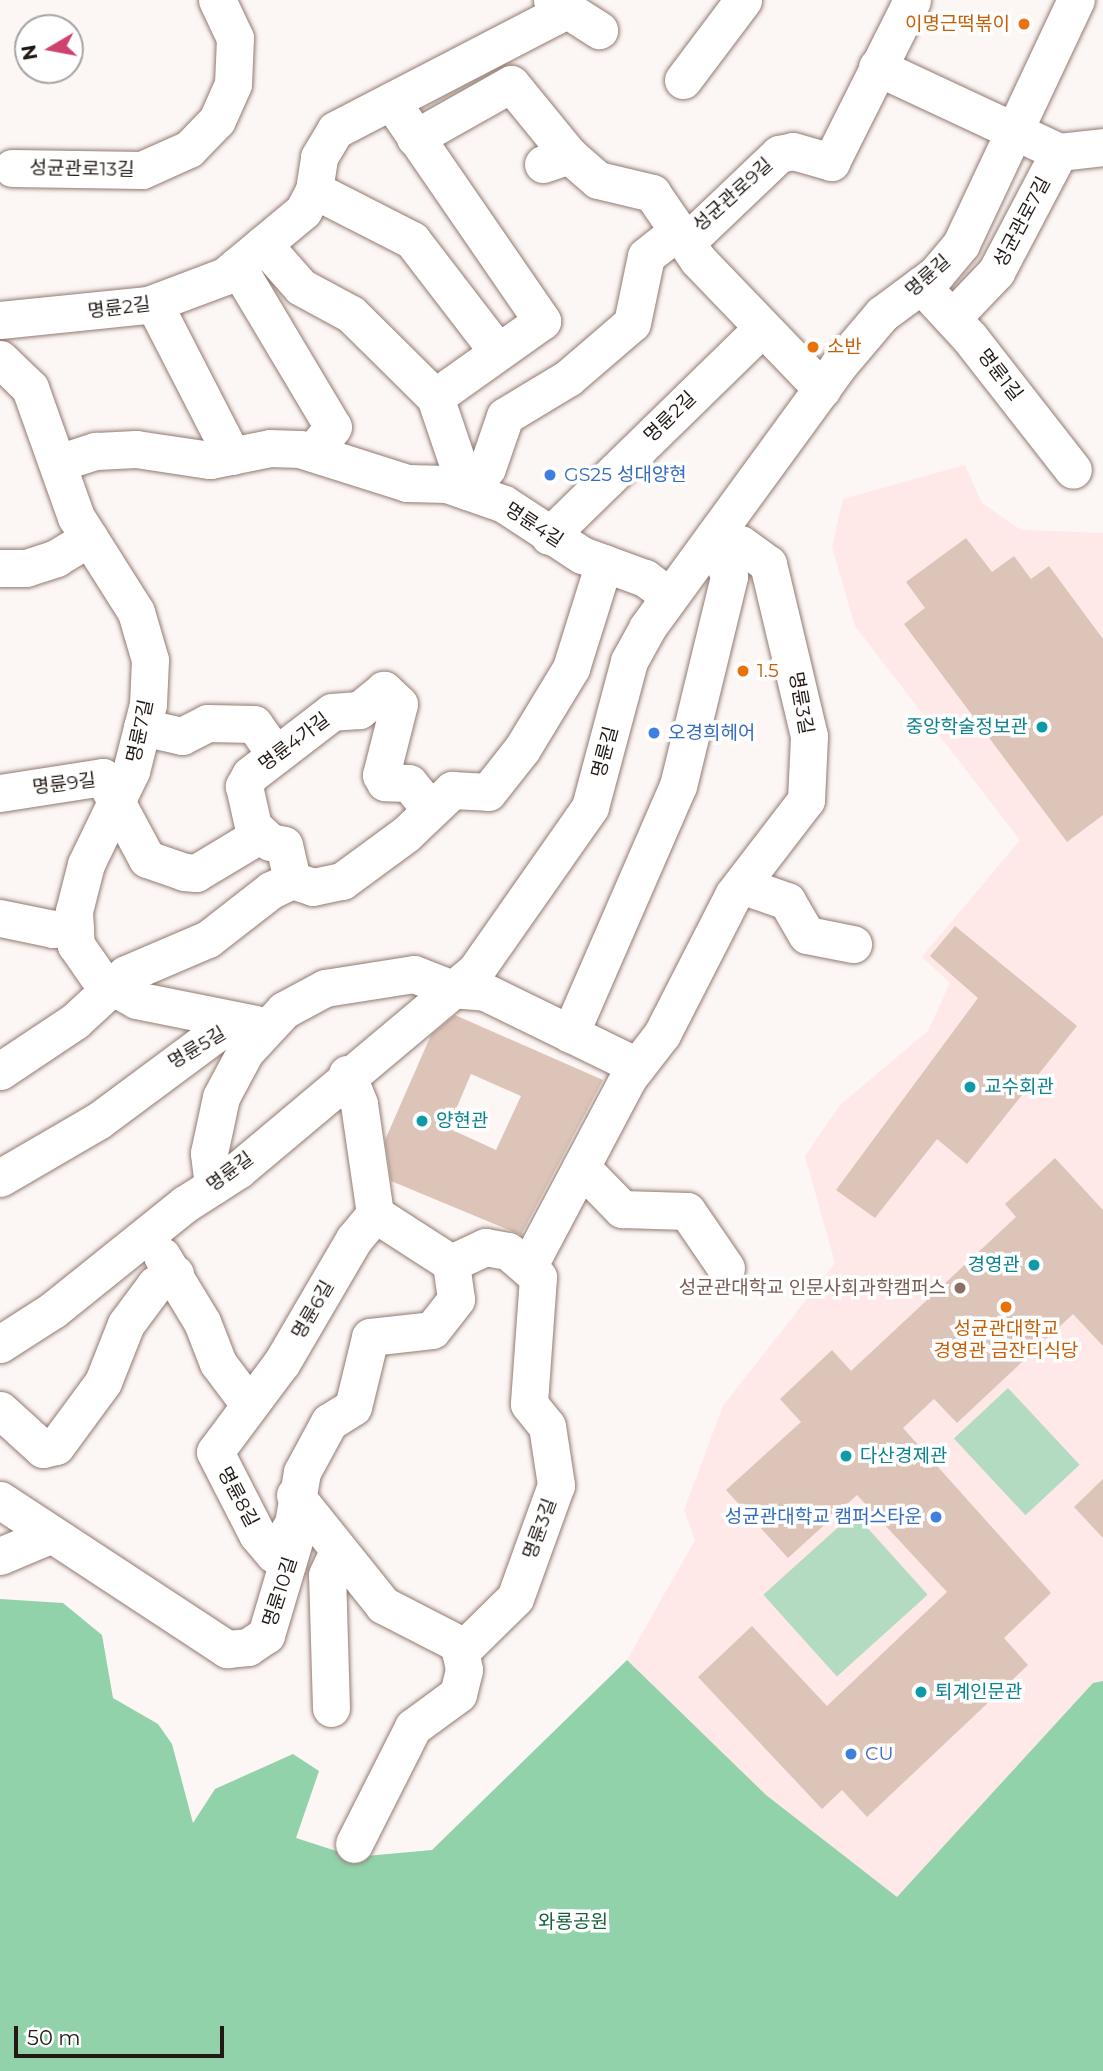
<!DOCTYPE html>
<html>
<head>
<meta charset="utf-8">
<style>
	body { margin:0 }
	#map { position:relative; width:1103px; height:2071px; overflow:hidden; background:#fcf6f4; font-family:Montserrat,"Noto Sans KR",sans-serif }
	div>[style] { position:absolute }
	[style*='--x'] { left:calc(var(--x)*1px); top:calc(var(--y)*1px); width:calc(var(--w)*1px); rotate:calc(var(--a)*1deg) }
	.education>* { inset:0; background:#fee8e8 }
	.green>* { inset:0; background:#b2dbc1; transform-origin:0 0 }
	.forest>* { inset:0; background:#91d2ab }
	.building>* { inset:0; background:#ddc4b8 }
	.roads { filter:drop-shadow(0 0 2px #927a70) drop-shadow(0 0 2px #927a70) }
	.minor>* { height:37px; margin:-18.5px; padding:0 18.5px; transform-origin:18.5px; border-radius:18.5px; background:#fff }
	.dots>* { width:19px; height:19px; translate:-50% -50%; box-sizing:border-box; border:4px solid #fff; border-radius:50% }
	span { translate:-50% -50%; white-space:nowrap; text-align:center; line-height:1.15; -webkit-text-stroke:7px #fff; paint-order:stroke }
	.food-label { font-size:19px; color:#c56008 }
	.right { translate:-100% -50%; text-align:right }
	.left { translate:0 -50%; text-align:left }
	.street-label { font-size:19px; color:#221915 }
	.shop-label { font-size:19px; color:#366cbe }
	.culture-label { font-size:19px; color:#0d838f }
	.education-label { font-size:19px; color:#785e54 }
	.park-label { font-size:19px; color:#17613d }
	.north { position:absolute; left:14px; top:14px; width:70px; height:70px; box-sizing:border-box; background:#fff; border:2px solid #a7a3a1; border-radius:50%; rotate:260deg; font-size:19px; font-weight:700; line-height:28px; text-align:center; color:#221915 }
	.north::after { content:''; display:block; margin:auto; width:24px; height:32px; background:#d0426e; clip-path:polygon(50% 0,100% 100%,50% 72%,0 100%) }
	.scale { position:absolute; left:14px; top:2026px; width:210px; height:32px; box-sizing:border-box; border:4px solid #221915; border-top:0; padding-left:9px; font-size:21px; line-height:24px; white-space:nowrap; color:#221915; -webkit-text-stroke:5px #fff; paint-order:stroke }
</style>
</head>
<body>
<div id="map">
	<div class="education">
		<i style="clip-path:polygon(965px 465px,982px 503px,1021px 530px,1103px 533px,1103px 2071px,800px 2071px,627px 1660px,695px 1540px,684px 1510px,723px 1406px,835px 1263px,805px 1156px,840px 1105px,928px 1031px,950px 983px,922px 957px,1020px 840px,855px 626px,832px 547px,843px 499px)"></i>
	</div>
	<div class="green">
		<i style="left:1008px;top:1388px;width:105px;height:74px;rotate:47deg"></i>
		<i style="left:854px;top:1513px;width:110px;height:122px;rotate:48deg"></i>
	</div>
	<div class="forest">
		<i style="clip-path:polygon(0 1599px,63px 1603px,102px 1635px,113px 1698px,158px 1724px,172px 1744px,193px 1823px,215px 1789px,293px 1754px,319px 1771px,296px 1838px,355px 1857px,432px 1850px,627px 1660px,766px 1795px,897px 1897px,1093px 1683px,1103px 1681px,1103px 2071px,0 2071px)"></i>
	</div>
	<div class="building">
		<i style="clip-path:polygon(966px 538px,992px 572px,1014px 556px,1031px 579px,1049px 566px,1103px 639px,1103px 815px,1067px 842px,904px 624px,925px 608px,906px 582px)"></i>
		<i style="clip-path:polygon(955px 926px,1077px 1026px,967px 1164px,937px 1139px,875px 1218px,836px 1190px,978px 998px,930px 956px)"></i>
		<i style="clip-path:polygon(evenodd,455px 1015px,603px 1080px,521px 1235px,391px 1181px,385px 1140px,431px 1035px,455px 1015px,471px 1074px,521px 1096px,496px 1150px,448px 1128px,471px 1074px)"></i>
		<i style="clip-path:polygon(1055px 1158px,1103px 1210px,1103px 1346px,1073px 1314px,957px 1423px,934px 1399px,903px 1428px,1051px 1593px,1004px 1638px,1028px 1665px,867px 1817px,842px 1790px,822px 1809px,698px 1677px,752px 1626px,827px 1706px,947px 1592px,857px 1495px,788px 1558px,726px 1490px,801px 1422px,780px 1399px,832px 1350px,851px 1371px,1016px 1217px,1005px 1204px)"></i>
		<i style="clip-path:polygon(1103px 1479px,1103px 1538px,1074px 1507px)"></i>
	</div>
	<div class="roads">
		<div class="minor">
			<i style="--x:552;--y:0;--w:56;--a:32.6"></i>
			<i style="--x:877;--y:67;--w:201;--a:25"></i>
			<i style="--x:1059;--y:152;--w:44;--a:-6.5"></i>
			<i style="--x:683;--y:80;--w:100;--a:-53.1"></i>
			<i style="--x:391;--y:101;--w:267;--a:55.5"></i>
			<i style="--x:542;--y:321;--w:131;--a:144.6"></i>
			<i style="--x:415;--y:138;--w:110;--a:-29.4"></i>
			<i style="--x:511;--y:84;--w:92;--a:50.8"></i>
			<i style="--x:543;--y:164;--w:28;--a:-19"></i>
			<i style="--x:569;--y:155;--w:38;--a:41"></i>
			<i style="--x:598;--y:180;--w:56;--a:13.5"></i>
			<i style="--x:652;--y:193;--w:81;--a:55.5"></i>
			<i style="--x:698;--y:260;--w:179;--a:46.1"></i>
			<i style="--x:12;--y:168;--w:130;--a:0.9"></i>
			<i style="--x:142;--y:170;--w:51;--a:-24.1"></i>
			<i style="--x:189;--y:149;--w:40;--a:-46"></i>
			<i style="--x:217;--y:120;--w:39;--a:-66"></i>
			<i style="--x:233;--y:84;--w:46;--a:-87.5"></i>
			<i style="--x:235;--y:38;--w:42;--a:-115.3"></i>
			<i style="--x:314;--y:190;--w:110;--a:27"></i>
			<i style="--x:412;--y:240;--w:141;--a:52.5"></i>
			<i style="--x:263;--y:244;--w:57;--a:48.5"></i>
			<i style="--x:301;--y:287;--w:57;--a:28.4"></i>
			<i style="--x:351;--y:314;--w:118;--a:44.7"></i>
			<i style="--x:435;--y:397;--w:99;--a:71.2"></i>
			<i style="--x:237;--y:266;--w:187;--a:59.2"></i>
			<i style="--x:333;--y:427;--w:33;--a:129"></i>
			<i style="--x:921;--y:285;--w:72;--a:47.2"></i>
			<i style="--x:970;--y:338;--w:167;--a:52"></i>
			<i style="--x:154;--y:304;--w:171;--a:62.8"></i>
			<i style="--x:952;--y:318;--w:64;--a:-46.3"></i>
			<i style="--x:996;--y:272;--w:136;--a:-62.3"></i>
			<i style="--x:0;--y:320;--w:149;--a:-5.8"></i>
			<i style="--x:148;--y:305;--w:82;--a:-20.6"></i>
			<i style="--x:225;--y:276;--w:102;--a:-39.8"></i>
			<i style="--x:303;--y:211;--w:24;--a:-62"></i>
			<i style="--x:314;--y:190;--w:33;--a:-81"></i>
			<i style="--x:319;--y:157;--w:31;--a:-59"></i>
			<i style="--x:335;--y:130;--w:248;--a:-27.4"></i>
			<i style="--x:555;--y:16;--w:12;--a:-48"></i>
			<i style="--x:0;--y:359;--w:42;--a:44"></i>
			<i style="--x:30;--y:388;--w:137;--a:70.4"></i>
			<i style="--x:76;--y:517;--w:112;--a:57.7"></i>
			<i style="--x:136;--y:612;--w:50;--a:73.7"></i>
			<i style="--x:150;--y:660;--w:44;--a:92.6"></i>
			<i style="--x:148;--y:704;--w:69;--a:104.2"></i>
			<i style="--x:131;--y:771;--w:103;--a:115.8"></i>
			<i style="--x:86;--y:864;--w:49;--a:104.3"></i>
			<i style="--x:74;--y:911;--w:34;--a:87"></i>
			<i style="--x:76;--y:945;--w:44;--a:55.2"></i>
			<i style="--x:101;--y:981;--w:40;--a:28"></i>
			<i style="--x:136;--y:1000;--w:117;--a:11.3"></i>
			<i style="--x:58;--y:463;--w:40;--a:-18"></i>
			<i style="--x:96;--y:451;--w:40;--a:-2.9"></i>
			<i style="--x:136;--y:449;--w:75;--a:8.5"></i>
			<i style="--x:210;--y:460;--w:61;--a:-11.3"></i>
			<i style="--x:270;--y:448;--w:30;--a:2"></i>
			<i style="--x:300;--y:449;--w:112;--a:17.6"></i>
			<i style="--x:407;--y:483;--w:40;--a:1.4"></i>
			<i style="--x:447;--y:484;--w:60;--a:19.3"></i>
			<i style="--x:504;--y:504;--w:93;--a:33.2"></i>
			<i style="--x:582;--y:555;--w:67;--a:20.1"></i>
			<i style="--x:645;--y:578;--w:30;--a:37"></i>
			<i style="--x:467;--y:491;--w:30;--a:-49"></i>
			<i style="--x:487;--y:468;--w:55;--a:-70.9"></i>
			<i style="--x:505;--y:416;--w:74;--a:-31.1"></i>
			<i style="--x:568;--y:378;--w:84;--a:-40.7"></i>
			<i style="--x:632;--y:323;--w:68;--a:-78.2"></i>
			<i style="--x:646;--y:256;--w:29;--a:-38"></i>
			<i style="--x:669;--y:238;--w:27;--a:-10"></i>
			<i style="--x:696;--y:233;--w:115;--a:-43.6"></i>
			<i style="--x:779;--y:154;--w:14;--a:-12"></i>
			<i style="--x:793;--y:151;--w:40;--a:16"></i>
			<i style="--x:831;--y:162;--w:181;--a:-63.4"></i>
			<i style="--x:549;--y:536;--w:298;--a:-44.3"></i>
			<i style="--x:0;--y:568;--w:26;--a:0"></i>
			<i style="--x:26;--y:568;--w:32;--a:-18"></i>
			<i style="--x:56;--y:558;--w:39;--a:-31"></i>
			<i style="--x:142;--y:727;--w:41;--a:12.7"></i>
			<i style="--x:182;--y:736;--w:28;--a:-27"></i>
			<i style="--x:207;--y:723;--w:47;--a:1.2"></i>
			<i style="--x:254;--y:724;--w:38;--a:55"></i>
			<i style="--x:0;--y:793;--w:104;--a:-8.8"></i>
			<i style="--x:103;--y:777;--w:93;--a:61.8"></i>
			<i style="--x:147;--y:859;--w:39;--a:19"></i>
			<i style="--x:184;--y:872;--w:12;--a:5"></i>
			<i style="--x:196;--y:873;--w:76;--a:-31"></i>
			<i style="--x:430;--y:809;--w:33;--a:-129"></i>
			<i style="--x:409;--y:783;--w:24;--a:-178"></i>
			<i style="--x:385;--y:782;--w:8;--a:-120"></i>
			<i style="--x:381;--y:775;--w:73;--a:-75.8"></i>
			<i style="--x:399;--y:704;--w:21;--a:-137"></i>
			<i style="--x:384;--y:690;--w:32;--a:141"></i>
			<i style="--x:359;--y:710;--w:27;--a:176"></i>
			<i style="--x:332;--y:712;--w:103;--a:142.5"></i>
			<i style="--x:250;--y:775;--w:13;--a:119"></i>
			<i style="--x:244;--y:786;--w:41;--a:77.3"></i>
			<i style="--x:253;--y:826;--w:23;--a:43"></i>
			<i style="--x:270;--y:842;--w:14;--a:12"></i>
			<i style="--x:284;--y:845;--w:36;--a:77"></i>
			<i style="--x:292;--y:880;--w:22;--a:18"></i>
			<i style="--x:313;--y:887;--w:30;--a:-12"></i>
			<i style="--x:342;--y:881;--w:79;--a:-36.3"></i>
			<i style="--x:406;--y:834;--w:64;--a:-43.7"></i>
			<i style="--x:452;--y:790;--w:36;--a:3"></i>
			<i style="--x:488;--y:792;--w:55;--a:-51.7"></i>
			<i style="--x:522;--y:749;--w:95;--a:-58.8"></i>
			<i style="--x:571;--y:668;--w:110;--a:-72.6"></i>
			<i style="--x:741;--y:885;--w:49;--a:19.2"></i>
			<i style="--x:787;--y:901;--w:39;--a:60"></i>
			<i style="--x:807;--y:935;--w:47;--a:11.1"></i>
			<i style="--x:0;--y:918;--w:54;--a:11.7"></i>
			<i style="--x:53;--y:929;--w:22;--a:-5"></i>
			<i style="--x:570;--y:1034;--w:270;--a:-66.5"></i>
			<i style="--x:678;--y:786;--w:216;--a:-76.3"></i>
			<i style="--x:729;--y:576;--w:42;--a:-111"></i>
			<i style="--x:0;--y:1071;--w:90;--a:-33.7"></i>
			<i style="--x:75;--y:1021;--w:69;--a:-42.7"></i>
			<i style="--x:126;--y:974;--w:89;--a:-23.1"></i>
			<i style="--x:208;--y:939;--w:80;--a:-37.9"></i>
			<i style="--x:271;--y:890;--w:23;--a:-25"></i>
			<i style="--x:347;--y:1074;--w:32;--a:68"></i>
			<i style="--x:359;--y:1104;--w:111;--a:81.7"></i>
			<i style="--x:375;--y:1214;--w:33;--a:130"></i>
			<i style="--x:354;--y:1239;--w:143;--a:120.3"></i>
			<i style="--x:282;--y:1362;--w:112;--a:126.7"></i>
			<i style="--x:215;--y:1452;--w:92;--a:62.9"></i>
			<i style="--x:257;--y:1534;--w:26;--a:50"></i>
			<i style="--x:274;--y:1554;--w:36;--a:-58"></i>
			<i style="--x:293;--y:1524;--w:53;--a:-80.2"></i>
			<i style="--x:302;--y:1472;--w:57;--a:-61.6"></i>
			<i style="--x:329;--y:1422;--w:28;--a:-32"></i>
			<i style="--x:353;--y:1407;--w:72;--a:-76.3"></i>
			<i style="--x:370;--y:1337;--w:62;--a:-6.4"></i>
			<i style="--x:432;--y:1330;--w:39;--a:-52"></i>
			<i style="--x:456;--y:1299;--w:36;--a:-98"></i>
			<i style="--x:451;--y:1263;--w:90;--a:-147.2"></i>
			<i style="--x:581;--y:1167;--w:59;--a:45.7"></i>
			<i style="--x:622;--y:1209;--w:65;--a:1.8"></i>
			<i style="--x:687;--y:1211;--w:69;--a:55.6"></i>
			<i style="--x:0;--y:1178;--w:113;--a:-30.2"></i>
			<i style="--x:98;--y:1121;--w:156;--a:-36.6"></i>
			<i style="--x:223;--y:1028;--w:33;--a:-7"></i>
			<i style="--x:213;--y:1186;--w:33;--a:-97"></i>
			<i style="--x:209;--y:1153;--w:57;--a:-77.9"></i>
			<i style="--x:221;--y:1097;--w:51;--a:-61.9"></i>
			<i style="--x:245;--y:1052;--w:57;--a:-47.1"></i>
			<i style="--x:284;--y:1010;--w:47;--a:-28.2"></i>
			<i style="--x:325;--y:988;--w:90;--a:-8.9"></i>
			<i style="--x:414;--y:974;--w:41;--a:21.5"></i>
			<i style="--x:452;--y:989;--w:33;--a:5"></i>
			<i style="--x:485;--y:992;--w:169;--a:26"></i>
			<i style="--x:162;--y:1256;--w:77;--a:58.8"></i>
			<i style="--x:202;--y:1322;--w:44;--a:68.7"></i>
			<i style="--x:218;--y:1363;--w:50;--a:53.1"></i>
			<i style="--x:451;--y:1263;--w:38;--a:-25"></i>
			<i style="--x:485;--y:1247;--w:23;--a:10"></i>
			<i style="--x:508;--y:1251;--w:40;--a:41"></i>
			<i style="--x:538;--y:1277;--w:127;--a:94.1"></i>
			<i style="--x:529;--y:1404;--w:28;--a:51"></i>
			<i style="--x:547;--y:1426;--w:60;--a:81.3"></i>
			<i style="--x:556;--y:1485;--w:120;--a:109.9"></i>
			<i style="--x:515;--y:1598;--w:77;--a:135.5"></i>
			<i style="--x:528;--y:1267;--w:214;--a:-62.1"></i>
			<i style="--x:628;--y:1078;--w:56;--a:-52.3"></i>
			<i style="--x:662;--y:1034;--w:156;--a:-62.9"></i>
			<i style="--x:733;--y:895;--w:120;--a:-52.5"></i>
			<i style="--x:806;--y:800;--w:64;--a:-87.3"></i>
			<i style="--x:809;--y:736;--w:177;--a:-103.4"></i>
			<i style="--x:768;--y:564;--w:34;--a:-144"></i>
			<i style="--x:740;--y:544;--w:27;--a:-165"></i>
			<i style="--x:0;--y:1344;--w:63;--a:-32.7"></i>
			<i style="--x:53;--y:1310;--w:169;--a:-38.8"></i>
			<i style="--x:185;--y:1204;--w:63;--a:-32.7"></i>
			<i style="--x:238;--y:1170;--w:311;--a:-40"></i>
			<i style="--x:476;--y:970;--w:199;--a:-55"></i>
			<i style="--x:590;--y:807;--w:151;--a:-75"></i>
			<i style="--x:629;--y:661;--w:38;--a:-61"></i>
			<i style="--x:647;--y:628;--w:323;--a:-53.9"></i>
			<i style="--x:837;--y:367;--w:70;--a:-49.7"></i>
			<i style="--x:882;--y:314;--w:67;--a:-36.5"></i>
			<i style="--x:936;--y:274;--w:39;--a:-50"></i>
			<i style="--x:961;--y:244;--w:270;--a:-64.8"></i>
			<i style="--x:0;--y:1410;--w:58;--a:42.2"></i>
			<i style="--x:43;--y:1449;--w:13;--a:-13"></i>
			<i style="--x:56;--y:1446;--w:79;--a:-53.7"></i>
			<i style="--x:103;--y:1382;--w:62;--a:-68.4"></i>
			<i style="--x:126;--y:1324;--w:49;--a:-53.4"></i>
			<i style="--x:155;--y:1285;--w:23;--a:-29"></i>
			<i style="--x:295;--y:1495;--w:141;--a:51.3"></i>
			<i style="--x:383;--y:1605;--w:85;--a:27.2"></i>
			<i style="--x:459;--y:1644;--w:26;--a:79"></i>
			<i style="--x:464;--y:1670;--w:25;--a:104"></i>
			<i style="--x:458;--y:1694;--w:56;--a:143.7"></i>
			<i style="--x:413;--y:1727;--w:131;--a:116.8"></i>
			<i style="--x:0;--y:1500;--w:272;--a:33.3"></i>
			<i style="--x:227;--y:1649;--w:21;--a:-5"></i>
			<i style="--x:248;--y:1647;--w:22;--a:-34"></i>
			<i style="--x:266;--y:1635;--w:109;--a:-73.4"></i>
			<i style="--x:0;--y:1556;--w:56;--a:-22.9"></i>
			<i style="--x:331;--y:1708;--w:133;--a:-91.7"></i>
			<i style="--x:327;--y:1575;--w:26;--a:-65"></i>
		</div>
	</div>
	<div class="dots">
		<i style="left:1024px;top:24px;background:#e8710a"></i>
		<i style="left:813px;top:347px;background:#e8710a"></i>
		<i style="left:550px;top:475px;background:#3f7fe0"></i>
		<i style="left:743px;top:671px;background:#e8710a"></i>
		<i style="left:1042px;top:727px;background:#0f9aa8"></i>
		<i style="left:654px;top:733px;background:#3f7fe0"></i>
		<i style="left:970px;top:1087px;background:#0f9aa8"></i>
		<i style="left:422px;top:1121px;background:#0f9aa8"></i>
		<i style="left:1034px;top:1265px;background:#0f9aa8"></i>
		<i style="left:960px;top:1288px;background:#8d6e63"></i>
		<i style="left:1006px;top:1307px;background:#e8710a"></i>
		<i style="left:846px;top:1456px;background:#0f9aa8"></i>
		<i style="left:936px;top:1517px;background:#3f7fe0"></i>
		<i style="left:921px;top:1692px;background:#0f9aa8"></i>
		<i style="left:851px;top:1754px;background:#3f7fe0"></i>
	</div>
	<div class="food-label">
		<span class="right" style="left:1010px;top:24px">이명근떡볶이</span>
		<span class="left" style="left:827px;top:347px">소반</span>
		<span class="left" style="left:757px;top:671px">1.5</span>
		<span style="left:1006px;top:1340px">성균관대학교<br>경영관 금잔디식당</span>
	</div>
	<div class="street-label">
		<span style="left:82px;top:169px;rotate:1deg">성균관로13길</span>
		<span style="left:733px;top:195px;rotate:-42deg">성균관로9길</span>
		<span style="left:1022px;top:222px;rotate:-62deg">성균관로7길</span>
		<span style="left:928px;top:276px;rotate:-42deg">명륜길</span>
		<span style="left:119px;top:308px;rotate:-7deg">명륜2길</span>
		<span style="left:1000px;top:375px;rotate:52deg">명륜1길</span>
		<span style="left:670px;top:417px;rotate:-44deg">명륜2길</span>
		<span style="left:534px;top:525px;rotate:33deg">명륜4길</span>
		<span style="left:801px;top:703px;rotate:80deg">명륜3길</span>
		<span style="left:140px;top:731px;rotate:-78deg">명륜7길</span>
		<span style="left:294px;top:742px;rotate:-37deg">명륜4가길</span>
		<span style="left:605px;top:752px;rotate:-75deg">명륜길</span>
		<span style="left:64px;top:784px;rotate:-7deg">명륜9길</span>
		<span style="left:197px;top:1048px;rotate:-31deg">명륜5길</span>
		<span style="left:230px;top:1172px;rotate:-37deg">명륜길</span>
		<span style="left:313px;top:1310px;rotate:-60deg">명륜6길</span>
		<span style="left:238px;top:1497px;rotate:62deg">명륜8길</span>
		<span style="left:540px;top:1529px;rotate:-70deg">명륜3길</span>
		<span style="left:280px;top:1592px;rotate:-72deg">명륜10길</span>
	</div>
	<div class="shop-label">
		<span class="left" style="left:564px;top:475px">GS25 성대양현</span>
		<span class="left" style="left:668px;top:733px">오경희헤어</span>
		<span class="right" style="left:922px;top:1517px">성균관대학교 캠퍼스타운</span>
		<span class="left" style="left:865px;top:1754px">CU</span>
	</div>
	<div class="culture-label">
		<span class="right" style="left:1028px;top:727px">중앙학술정보관</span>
		<span class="left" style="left:984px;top:1087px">교수회관</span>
		<span class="left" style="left:436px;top:1121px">양현관</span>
		<span class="right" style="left:1020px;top:1265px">경영관</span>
		<span class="left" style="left:860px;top:1456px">다산경제관</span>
		<span class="left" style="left:935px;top:1692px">퇴계인문관</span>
	</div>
	<div class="education-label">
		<span class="right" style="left:946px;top:1288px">성균관대학교 인문사회과학캠퍼스</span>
	</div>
	<div class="park-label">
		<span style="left:573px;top:1922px">와룡공원</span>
	</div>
	<div class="north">N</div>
	<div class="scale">50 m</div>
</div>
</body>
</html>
